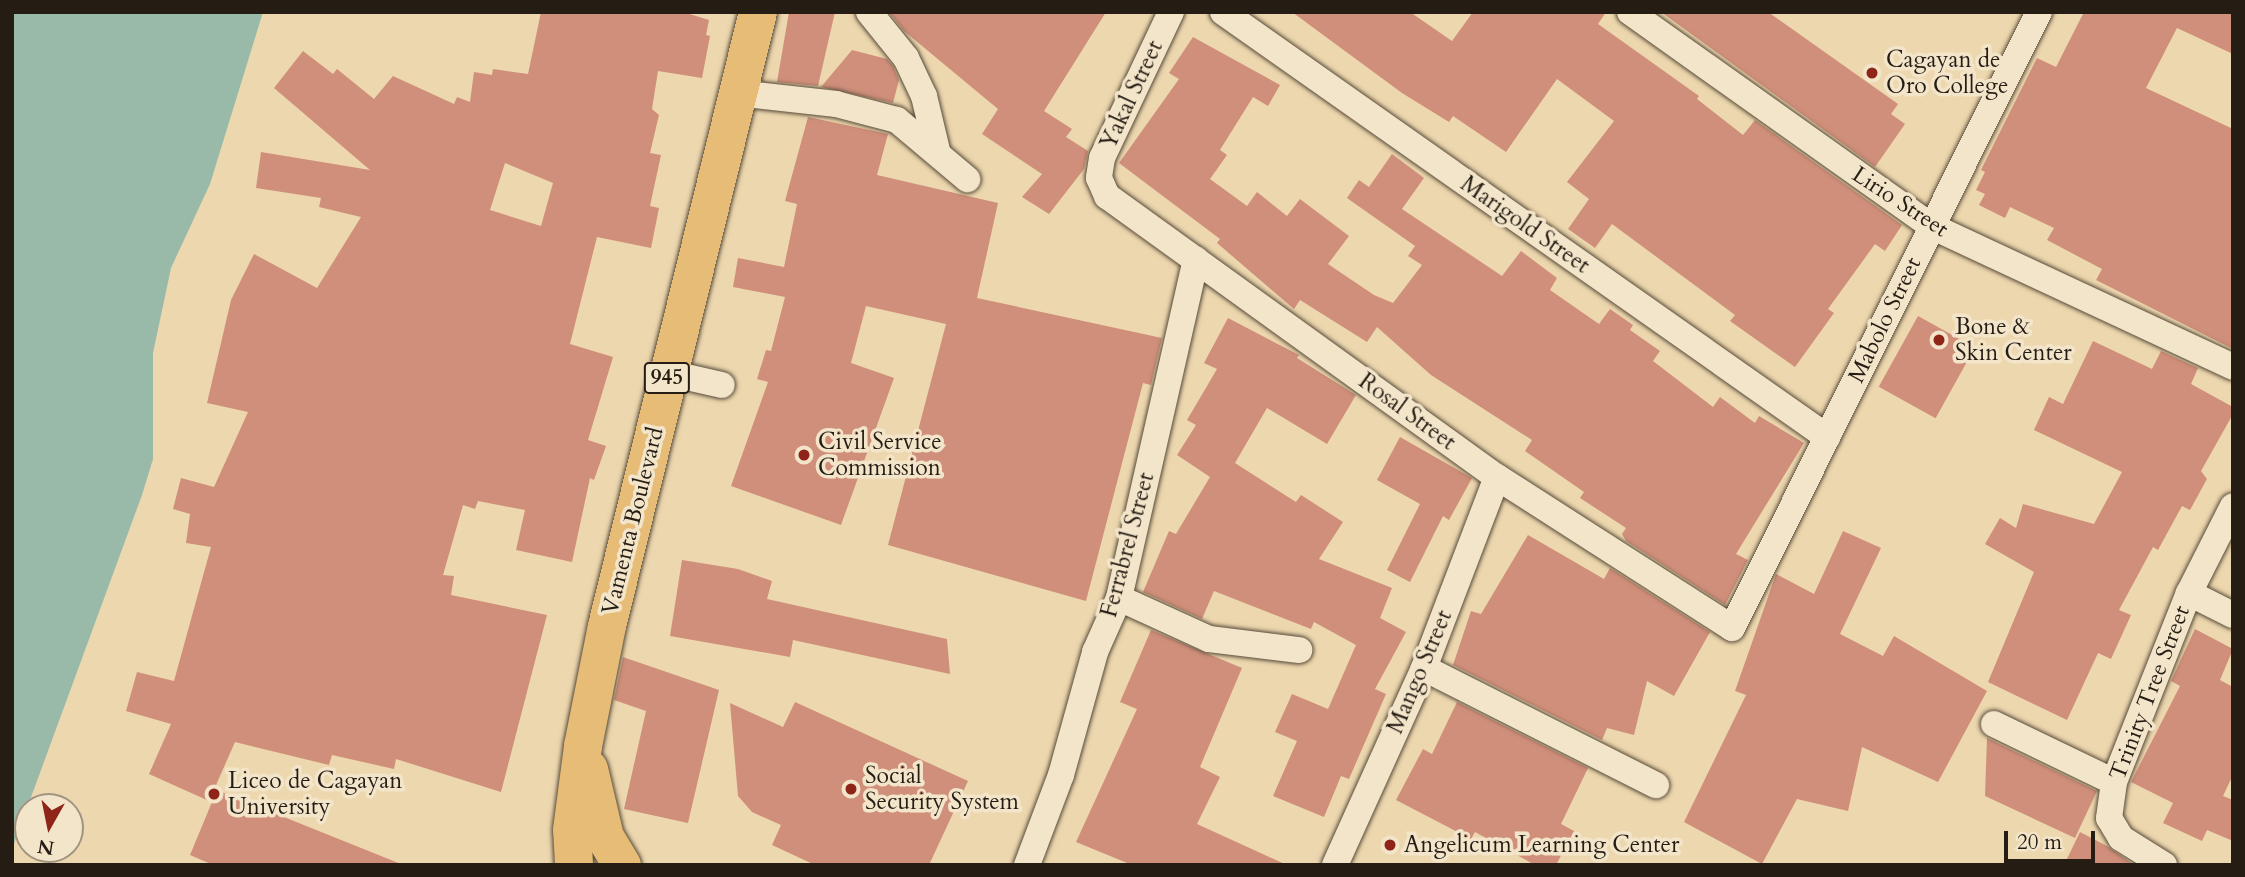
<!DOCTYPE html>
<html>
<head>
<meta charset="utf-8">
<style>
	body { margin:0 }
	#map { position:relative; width:2245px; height:877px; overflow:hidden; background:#edd7ae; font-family:Cardo,serif }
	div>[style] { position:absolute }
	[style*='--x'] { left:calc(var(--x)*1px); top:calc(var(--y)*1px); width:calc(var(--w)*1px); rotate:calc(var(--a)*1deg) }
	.water>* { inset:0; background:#99baa9 }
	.building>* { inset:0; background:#d08f7a; transform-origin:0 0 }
	.roads { filter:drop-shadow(0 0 2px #574b3a) drop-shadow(0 0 2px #574b3a) }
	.minor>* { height:26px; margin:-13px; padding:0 13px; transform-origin:13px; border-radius:13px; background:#f3e5ca }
	.primary>* { height:38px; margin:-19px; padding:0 19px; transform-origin:19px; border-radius:19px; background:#e6bc77 }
	.dots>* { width:19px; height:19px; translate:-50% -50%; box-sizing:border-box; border:4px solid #f3e5ca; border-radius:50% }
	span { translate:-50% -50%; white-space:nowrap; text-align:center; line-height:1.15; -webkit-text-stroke:7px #f3e5ca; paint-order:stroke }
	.shield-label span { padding:2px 5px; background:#f3e5ca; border:2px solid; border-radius:5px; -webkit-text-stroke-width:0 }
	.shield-label { font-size:21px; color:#251c14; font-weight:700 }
	.poi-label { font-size:23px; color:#251c14 }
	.left { translate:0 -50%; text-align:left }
	.street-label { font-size:23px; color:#251c14 }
	.frame { position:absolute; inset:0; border:14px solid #251c14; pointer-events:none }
	.north { position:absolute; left:14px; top:793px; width:70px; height:70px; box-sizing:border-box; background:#f3e5ca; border:2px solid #a19581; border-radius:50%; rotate:189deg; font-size:19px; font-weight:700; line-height:28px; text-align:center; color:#251c14 }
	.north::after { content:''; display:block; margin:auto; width:24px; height:32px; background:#8f2418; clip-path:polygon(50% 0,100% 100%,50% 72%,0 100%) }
	.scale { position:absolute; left:2004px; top:831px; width:91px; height:32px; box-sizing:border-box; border:4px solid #251c14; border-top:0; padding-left:9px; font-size:21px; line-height:24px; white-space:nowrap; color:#251c14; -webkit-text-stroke:5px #f3e5ca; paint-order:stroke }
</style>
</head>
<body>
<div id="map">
	<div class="water">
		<i style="clip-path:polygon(12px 12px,263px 12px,210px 184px,171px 268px,153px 353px,153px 459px,142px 495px,12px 849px)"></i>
	</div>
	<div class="building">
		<i style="clip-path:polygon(evenodd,541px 12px,683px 12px,709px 20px,706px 35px,710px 36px,702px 78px,658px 71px,652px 109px,659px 115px,650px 153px,661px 155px,650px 206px,659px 208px,651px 248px,597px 237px,570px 344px,613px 357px,588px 440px,606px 446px,594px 480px,590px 478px,572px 562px,516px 550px,525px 510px,478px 501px,475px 509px,463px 505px,443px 575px,454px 576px,451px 595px,547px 615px,501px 792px,396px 759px,394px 769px,332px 755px,329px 765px,235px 742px,209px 801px,149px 774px,171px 724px,126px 711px,137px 672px,174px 681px,211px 547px,186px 543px,190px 514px,173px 509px,181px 478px,214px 487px,248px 412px,207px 403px,231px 300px,254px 254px,317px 288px,361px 217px,319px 207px,321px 198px,256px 188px,261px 152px,370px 170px,274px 88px,303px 51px,333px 74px,337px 69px,374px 99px,393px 76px,454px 104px,457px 97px,470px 102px,474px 72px,492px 75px,493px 69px,528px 74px,541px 12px,505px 163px,553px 183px,541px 226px,490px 210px,505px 163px)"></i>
		<i style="clip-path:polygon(789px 12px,835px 12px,818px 86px,777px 82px)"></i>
		<i style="clip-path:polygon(889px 12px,1106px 12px,1044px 111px,1072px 129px,1066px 137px,1088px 151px,1084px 169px,1049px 214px,1022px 197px,1042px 174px,982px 134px,998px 109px,904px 31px)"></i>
		<i style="clip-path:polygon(1292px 12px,1410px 12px,1452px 41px,1473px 12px,1606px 12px,1598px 24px,1699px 96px,1697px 99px,1743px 135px,1755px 120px,1902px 225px,1885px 251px,1875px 244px,1828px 309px,1834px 313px,1795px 367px,1730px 321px,1735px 315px,1612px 224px,1595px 248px,1568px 229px,1589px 199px,1567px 182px,1614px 121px,1557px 79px,1506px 152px,1453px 116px,1449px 122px,1402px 93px)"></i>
		<i style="clip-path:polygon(1661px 12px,1768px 12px,1898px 104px,1891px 114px,1905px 124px,1875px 167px)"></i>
		<i style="clip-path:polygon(2084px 12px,2233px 12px,2233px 54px,2177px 28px,2146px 88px,2233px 129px,2233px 349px,2096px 280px,2102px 269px,2047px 240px,2054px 228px,2010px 207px,2005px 218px,1979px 205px,1985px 194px,1976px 190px,1985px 172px,1981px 170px,2037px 58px,2056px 67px)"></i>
		<i style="clip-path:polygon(1193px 37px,1280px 85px,1268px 106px,1253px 97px,1220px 150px,1227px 155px,1210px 179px,1247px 206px,1257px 192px,1287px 216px,1300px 199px,1349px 236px,1328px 264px,1374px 295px,1393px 303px,1422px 265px,1408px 256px,1415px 246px,1347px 198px,1359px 180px,1369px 187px,1392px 154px,1424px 178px,1402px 209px,1502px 276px,1521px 251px,1557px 278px,1550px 290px,1599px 324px,1610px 309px,1633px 325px,1630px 330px,1660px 351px,1653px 361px,1713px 407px,1720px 397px,1755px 423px,1759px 416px,1804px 443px,1736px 554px,1748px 560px,1725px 605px,1626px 541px,1622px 534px,1626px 528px,1580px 498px,1584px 492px,1525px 451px,1532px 440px,1431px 375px,1377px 327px,1367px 342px,1300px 300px,1294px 309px,1217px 243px,1220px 239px,1119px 163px,1179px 79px,1169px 73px)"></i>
		<i style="clip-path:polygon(852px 50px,887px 59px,893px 66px,899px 80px,893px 103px,821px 87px)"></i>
		<i style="clip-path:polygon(808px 117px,888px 134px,877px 175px,998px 203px,977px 298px,1162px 338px,1151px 385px,1143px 383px,1086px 601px,888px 545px,946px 324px,866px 306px,851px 363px,894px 378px,841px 525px,731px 486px,768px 382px,757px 379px,766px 350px,771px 351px,785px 297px,733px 287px,738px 258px,784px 267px,797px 204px,785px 201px)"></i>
		<i style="left:1918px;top:316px;width:65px;height:81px;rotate:29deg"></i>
		<i style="clip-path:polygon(1228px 318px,1299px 355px,1297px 358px,1356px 395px,1327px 444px,1267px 408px,1235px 463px,1296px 502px,1301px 495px,1343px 522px,1319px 559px,1392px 588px,1380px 618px,1406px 632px,1375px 689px,1386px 694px,1349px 779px,1341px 776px,1324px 817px,1273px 796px,1297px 741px,1275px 732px,1292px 694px,1328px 709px,1356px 645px,1314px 622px,1311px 629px,1214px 591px,1202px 619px,1143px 592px,1169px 531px,1176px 534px,1210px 477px,1177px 455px,1196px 425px,1187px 420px,1217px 369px,1204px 363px)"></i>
		<i style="clip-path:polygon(2093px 341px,2152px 369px,2161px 351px,2198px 368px,2191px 384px,2233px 407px,2233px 414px,2201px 471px,2207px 479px,2190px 510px,2182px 506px,2158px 550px,2153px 547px,2119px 610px,2131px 615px,2111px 659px,2098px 653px,2067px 720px,1988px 682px,2034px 572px,1985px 544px,2000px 518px,2016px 528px,2023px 504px,2094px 524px,2122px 472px,2034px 430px,2049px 397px,2063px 404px)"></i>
		<i style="clip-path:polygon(1400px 437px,1472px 478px,1449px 520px,1443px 516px,1410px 582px,1387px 570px,1420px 504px,1377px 480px)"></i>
		<i style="clip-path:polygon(1843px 531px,1881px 548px,1840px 634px,1883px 656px,1894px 636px,1987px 691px,1938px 782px,1862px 747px,1848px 811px,1797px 799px,1762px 864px,1684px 822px,1746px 695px,1735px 691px,1776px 574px,1814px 594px)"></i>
		<i style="clip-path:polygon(1528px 535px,1604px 579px,1610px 568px,1710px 632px,1674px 696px,1647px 681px,1634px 735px,1607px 728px,1602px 740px,1453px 665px,1471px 611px,1481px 614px)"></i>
		<i style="clip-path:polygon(682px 560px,738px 569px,772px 581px,767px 599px,947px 639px,950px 674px,793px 640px,790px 657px,670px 636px)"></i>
		<i style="clip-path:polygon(2195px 629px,2233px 649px,2220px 680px,2233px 687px,2233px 775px,2223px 796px,2233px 800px,2233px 841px,2207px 830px,2202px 841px,2163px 823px,2173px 803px,2131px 782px,2180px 686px,2171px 681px)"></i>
		<i style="clip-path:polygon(1151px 630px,1242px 668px,1200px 767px,1220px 777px,1197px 824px,1287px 865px,1132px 865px,1076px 842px,1137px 709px,1120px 702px)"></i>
		<i style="clip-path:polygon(623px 657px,719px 690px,688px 823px,624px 809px,646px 711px,614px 700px)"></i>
		<i style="clip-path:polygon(795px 702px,968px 781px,929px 865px,815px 865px,772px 845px,781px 825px,752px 812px,738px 796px,730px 703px,783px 727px)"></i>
		<i style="clip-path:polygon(1457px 702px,1588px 768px,1561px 824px,1574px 831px,1556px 865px,1535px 865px,1475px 832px,1471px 839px,1396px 800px,1423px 749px,1432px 754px)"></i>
		<i style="clip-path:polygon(1987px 738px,2097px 791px,2075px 838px,1985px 796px)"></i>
		<i style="clip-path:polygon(217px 790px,401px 864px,401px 865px,213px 865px,190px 855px)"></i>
		<i style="clip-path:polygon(2080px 832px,2107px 846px,2134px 865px,2064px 865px)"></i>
	</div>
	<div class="roads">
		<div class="minor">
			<i style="--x:869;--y:12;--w:59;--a:51.2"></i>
			<i style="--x:906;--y:58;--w:42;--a:64.7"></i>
			<i style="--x:924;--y:96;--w:56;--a:76.5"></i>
			<i style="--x:1171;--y:12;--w:161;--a:115.3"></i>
			<i style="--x:1102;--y:158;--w:20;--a:99"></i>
			<i style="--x:1099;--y:178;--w:20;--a:66"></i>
			<i style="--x:1107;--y:196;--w:481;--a:35.8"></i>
			<i style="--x:1497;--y:477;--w:279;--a:32.7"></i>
			<i style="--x:1732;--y:628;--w:688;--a:-63.51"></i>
			<i style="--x:1223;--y:12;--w:739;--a:35.13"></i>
			<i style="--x:1630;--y:12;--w:369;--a:35.4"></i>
			<i style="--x:1931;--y:226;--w:333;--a:25"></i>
			<i style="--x:737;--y:93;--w:100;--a:6.3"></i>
			<i style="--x:836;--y:104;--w:63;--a:14.7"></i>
			<i style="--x:897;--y:120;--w:92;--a:40.1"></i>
			<i style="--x:669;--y:373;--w:54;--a:12.8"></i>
			<i style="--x:2189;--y:593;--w:49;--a:26.6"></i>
			<i style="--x:1119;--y:598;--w:99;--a:24.5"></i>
			<i style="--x:1209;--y:639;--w:91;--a:7"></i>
			<i style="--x:1424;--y:668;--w:260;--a:26.8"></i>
			<i style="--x:1994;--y:724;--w:133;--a:25.8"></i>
			<i style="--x:1027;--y:865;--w:96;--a:-69.3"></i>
			<i style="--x:1061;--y:775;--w:128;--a:-74.5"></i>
			<i style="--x:1095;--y:652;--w:59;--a:-66"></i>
			<i style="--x:1119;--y:598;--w:347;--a:-77.2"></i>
			<i style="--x:1335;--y:865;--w:216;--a:-65.7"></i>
			<i style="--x:1424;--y:668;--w:204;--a:-69.1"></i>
			<i style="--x:2164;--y:865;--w:51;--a:-147.9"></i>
			<i style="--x:2121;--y:838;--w:23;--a:-121"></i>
			<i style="--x:2109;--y:818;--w:36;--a:-82"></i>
			<i style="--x:2114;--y:782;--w:203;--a:-68.4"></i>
			<i style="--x:2189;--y:593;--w:97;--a:-63.2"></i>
		</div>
		<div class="primary">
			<i style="--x:589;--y:769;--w:70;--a:76.8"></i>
			<i style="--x:605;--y:837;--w:33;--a:59"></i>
			<i style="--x:574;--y:865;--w:35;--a:-93"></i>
			<i style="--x:572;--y:830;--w:85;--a:-82.5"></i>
			<i style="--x:583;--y:746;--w:122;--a:-78.7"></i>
			<i style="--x:607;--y:626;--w:632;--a:-76.18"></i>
		</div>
	</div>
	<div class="dots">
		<i style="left:1872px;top:73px;background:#8f2418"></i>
		<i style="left:1939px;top:340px;background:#8f2418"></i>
		<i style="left:804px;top:455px;background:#8f2418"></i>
		<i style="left:851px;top:789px;background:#8f2418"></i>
		<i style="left:214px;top:794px;background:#8f2418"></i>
		<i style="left:1390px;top:845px;background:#8f2418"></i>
	</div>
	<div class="shield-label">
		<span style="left:667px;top:378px">945</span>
	</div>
	<div class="poi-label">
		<span class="left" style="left:1886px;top:73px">Cagayan de<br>Oro College</span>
		<span class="left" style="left:1955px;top:340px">Bone &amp;<br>Skin Center</span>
		<span class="left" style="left:818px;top:455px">Civil Service<br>Commission</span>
		<span class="left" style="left:865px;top:789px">Social<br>Security System</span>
		<span class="left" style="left:228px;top:794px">Liceo de Cagayan<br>University</span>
		<span class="left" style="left:1404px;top:845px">Angelicum Learning Center</span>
	</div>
	<div class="street-label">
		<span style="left:1132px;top:95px;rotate:-65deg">Yakal Street</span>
		<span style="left:1900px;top:202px;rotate:33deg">Lirio Street</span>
		<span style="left:1525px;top:225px;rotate:35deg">Marigold Street</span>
		<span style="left:1885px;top:320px;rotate:-64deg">Mabolo Street</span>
		<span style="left:1407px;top:412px;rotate:36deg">Rosal Street</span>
		<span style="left:633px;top:521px;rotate:-76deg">Vamenta Boulevard</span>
		<span style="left:1128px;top:545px;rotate:-75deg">Ferrabrel Street</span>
		<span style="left:1420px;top:672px;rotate:-67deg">Mango Street</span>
		<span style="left:2150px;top:693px;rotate:-69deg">Trinity Tree Street</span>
	</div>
	<div class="frame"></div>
	<div class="north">N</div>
	<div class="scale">20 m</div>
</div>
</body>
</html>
